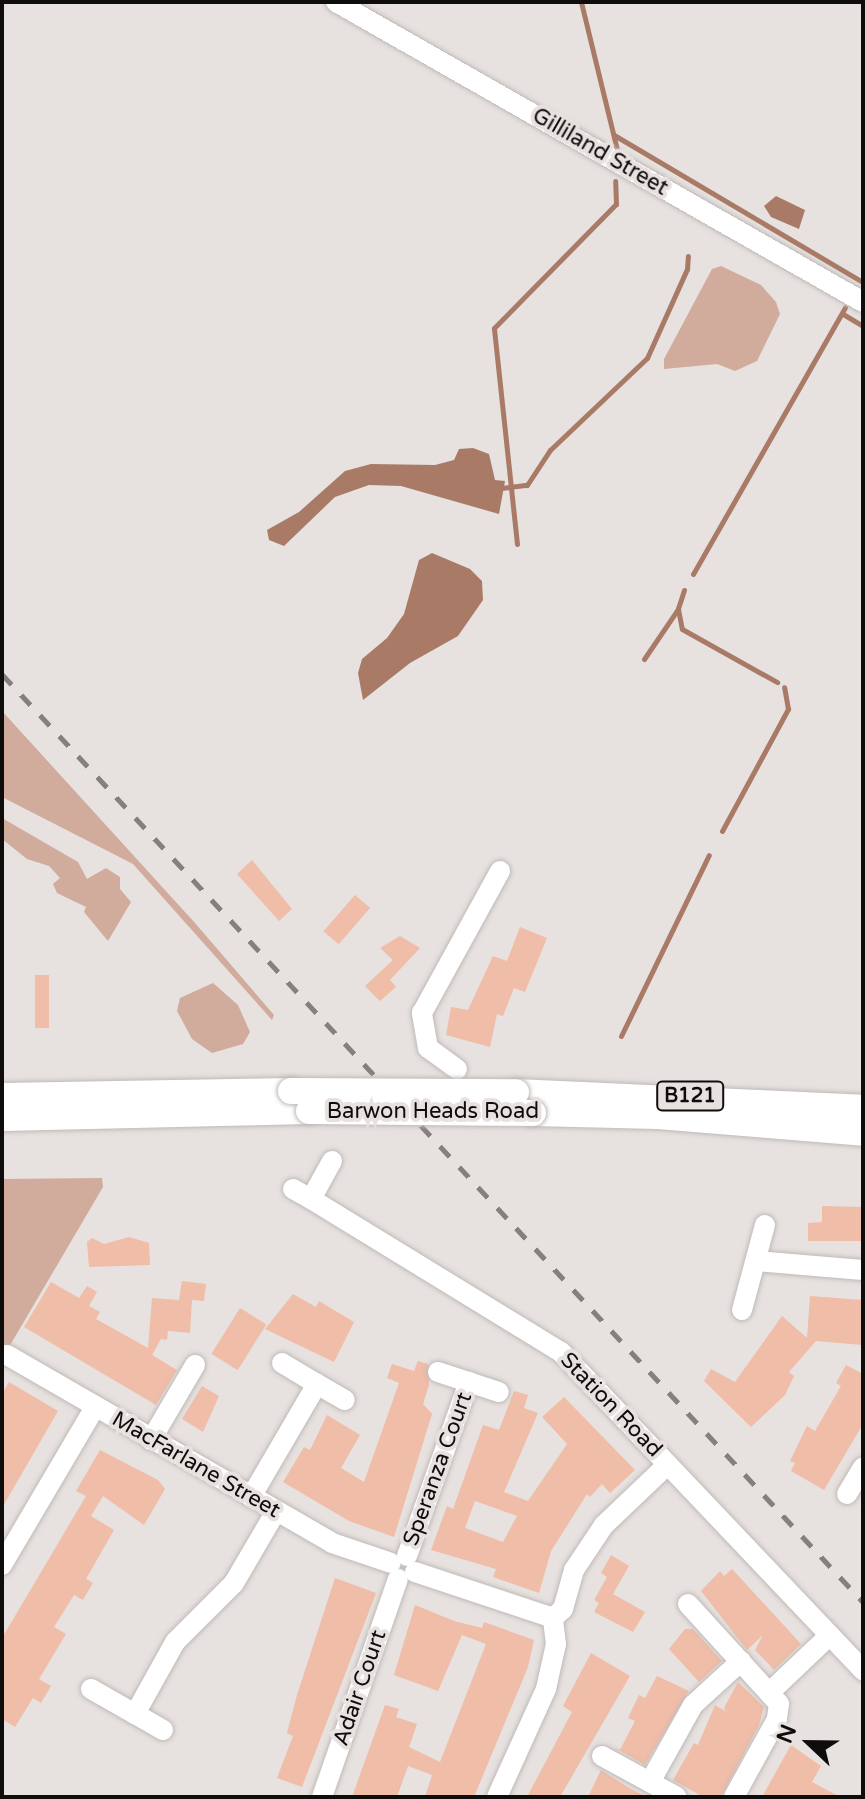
<!DOCTYPE html>
<html>
<head>
<meta charset="utf-8">
<style>
	body { margin:0 }
	#map { position:relative; width:865px; height:1799px; overflow:hidden; background:#e7e1df; font-family:"Varela Round",sans-serif }
	div>[style] { position:absolute }
	[style*='--x'] { left:calc(var(--x)*1px); top:calc(var(--y)*1px); width:calc(var(--w)*1px); rotate:calc(var(--a)*1deg) }
	.green>* { inset:0; background:#d1ac9d }
	.water>* { inset:0; background:#a97b67 }
	.stream>* { height:5px; margin:-2.5px; padding:0 2.5px; transform-origin:2.5px; border-radius:2.5px; background:#a97b67 }
	.building>* { inset:0; background:#efbda8; transform-origin:0 0 }
	.roads { filter:drop-shadow(0 0 2px #bfbab8) drop-shadow(0 0 2px #bfbab8) }
	.minor>* { height:20px; margin:-10px; padding:0 10px; transform-origin:10px; border-radius:10px; background:#fff }
	.major>* { height:26px; margin:-13px; padding:0 13px; transform-origin:13px; border-radius:13px; background:#fff }
	.rail>* { height:5px; margin-top:-2.5px; transform-origin:0; background:repeating-linear-gradient(90deg,#84807e 0 14px,transparent 0 28px) }
	.bridges { filter:drop-shadow(0 0 2px #bfbab8) drop-shadow(0 0 2px #bfbab8) }
	.major-bridge>* { height:26px; margin:-13px; padding:0 13px; transform-origin:13px; border-radius:13px; background:#fff }
	span { translate:-50% -50%; white-space:nowrap; text-align:center; line-height:1.15; -webkit-text-stroke:8px #e7e1df; paint-order:stroke }
	.shield-label span { padding:2px 6px; background:#e7e1df; border:2px solid; border-radius:6px; -webkit-text-stroke-width:0 }
	.shield-label { font-size:20px; color:#0f0d0c; font-weight:700 }
	.street-label { font-size:22px; color:#0f0d0c }
	.frame { position:absolute; inset:0; border:4px solid #0f0d0c; pointer-events:none }
	.north { position:absolute; left:769px; top:1703px; width:80px; height:80px; -webkit-text-stroke:6px #e7e1df; paint-order:stroke; rotate:292deg; font-size:22px; font-weight:700; line-height:32px; text-align:center; color:#0f0d0c }
	.north::after { content:''; display:block; margin:auto; width:28px; height:36px; background:#0f0d0c; clip-path:polygon(50% 0,100% 100%,50% 72%,0 100%) }
</style>
</head>
<body>
<div id="map">
	<div class="green">
		<i style="clip-path:polygon(721px 266px,761px 285px,776px 302px,780px 314px,757px 361px,735px 371px,717px 364px,664px 369px,664px 359px,712px 269px)"></i>
		<i style="clip-path:polygon(2px 711px,195px 923px,274px 1015px,272px 1020px,133px 864px,2px 797px)"></i>
		<i style="clip-path:polygon(2px 818px,78px 862px,87px 879px,106px 868px,120px 877px,120px 889px,131px 902px,108px 941px,84px 912px,86px 907px,57px 893px,53px 884px,60px 878px,49px 866px,27px 859px,2px 839px)"></i>
		<i style="clip-path:polygon(213px 983px,238px 1005px,250px 1032px,243px 1044px,212px 1053px,192px 1039px,177px 1011px,180px 998px)"></i>
		<i style="clip-path:polygon(102px 1178px,103px 1187px,2px 1359px,2px 1179px)"></i>
	</div>
	<div class="water">
		<i style="clip-path:polygon(776px 196px,805px 210px,799px 229px,771px 217px,764px 206px)"></i>
		<i style="clip-path:polygon(473px 448px,489px 454px,495px 480px,505px 481px,499px 514px,401px 486px,369px 485px,335px 497px,284px 546px,269px 540px,267px 530px,299px 512px,345px 471px,371px 464px,435px 465px,454px 460px,459px 449px)"></i>
		<i style="clip-path:polygon(432px 553px,470px 569px,482px 581px,483px 600px,458px 636px,410px 663px,363px 700px,358px 673px,362px 659px,387px 638px,404px 614px,419px 560px)"></i>
	</div>
	<div class="stream">
		<i style="--x:581;--y:2;--w:156;--a:76.3"></i>
		<i style="--x:614;--y:135;--w:289;--a:30.6"></i>
		<i style="--x:843;--y:314;--w:23;--a:31"></i>
		<i style="--x:501;--y:488;--w:26;--a:-7"></i>
		<i style="--x:527;--y:485;--w:42;--a:-56.7"></i>
		<i style="--x:550;--y:450;--w:134;--a:-43.5"></i>
		<i style="--x:647;--y:358;--w:98;--a:-65.8"></i>
		<i style="--x:687;--y:269;--w:13;--a:-86"></i>
		<i style="--x:517;--y:544;--w:217;--a:-96.1"></i>
		<i style="--x:494;--y:328;--w:174;--a:-45.5"></i>
		<i style="--x:616;--y:204;--w:23;--a:-92"></i>
		<i style="--x:693;--y:574;--w:307;--a:-60.3"></i>
		<i style="--x:684;--y:590;--w:20;--a:108"></i>
		<i style="--x:678;--y:609;--w:20;--a:79"></i>
		<i style="--x:682;--y:629;--w:109;--a:29.2"></i>
		<i style="--x:644;--y:659;--w:60;--a:-55.8"></i>
		<i style="--x:722;--y:831;--w:139;--a:-61.6"></i>
		<i style="--x:788;--y:709;--w:22;--a:-100"></i>
		<i style="--x:621;--y:1036;--w:201;--a:-64.1"></i>
	</div>
	<div class="building">
		<i style="clip-path:polygon(252px 860px,292px 909px,279px 921px,237px 874px)"></i>
		<i style="left:355px;top:895px;width:20px;height:48px;rotate:41deg"></i>
		<i style="clip-path:polygon(520px 927px,547px 938px,525px 992px,514px 988px,503px 1016px,497px 1014px,490px 1047px,446px 1035px,451px 1007px,468px 1010px,493px 956px,507px 961px)"></i>
		<i style="clip-path:polygon(400px 936px,420px 948px,390px 980px,396px 987px,380px 1001px,365px 986px,393px 960px,380px 948px)"></i>
		<i style="left:35px;top:975px;width:14px;height:53px"></i>
		<i style="clip-path:polygon(822px 1206px,863px 1207px,863px 1241px,808px 1241px,808px 1223px,822px 1222px)"></i>
		<i style="clip-path:polygon(129px 1237px,149px 1243px,150px 1265px,89px 1267px,87px 1242px,92px 1238px,104px 1244px)"></i>
		<i style="clip-path:polygon(182px 1281px,206px 1284px,204px 1301px,192px 1300px,190px 1333px,168px 1331px,167px 1340px,161px 1339px,152px 1355px,177px 1370px,156px 1405px,24px 1327px,51px 1282px,79px 1298px,87px 1286px,97px 1292px,89px 1306px,100px 1312px,96px 1319px,148px 1348px,152px 1298px,179px 1300px)"></i>
		<i style="clip-path:polygon(293px 1294px,316px 1307px,319px 1301px,354px 1322px,334px 1362px,265px 1329px)"></i>
		<i style="clip-path:polygon(810px 1296px,863px 1300px,863px 1345px,816px 1341px,789px 1372px,794px 1376px,785px 1395px,751px 1427px,704px 1381px,711px 1369px,735px 1382px,782px 1316px,807px 1338px)"></i>
		<i style="left:240px;top:1308px;width:31px;height:54px;rotate:32deg"></i>
		<i style="clip-path:polygon(418px 1361px,428px 1364px,429px 1385px,423px 1404px,432px 1414px,394px 1537px,349px 1521px,283px 1482px,304px 1447px,310px 1450px,327px 1415px,360px 1435px,341px 1468px,364px 1482px,399px 1383px,387px 1378px,392px 1364px,414px 1371px)"></i>
		<i style="clip-path:polygon(846px 1365px,863px 1374px,863px 1424px,824px 1490px,791px 1471px,795px 1463px,790px 1461px,807px 1426px,815px 1431px,841px 1386px,836px 1383px)"></i>
		<i style="clip-path:polygon(9px 1382px,58px 1411px,2px 1508px,2px 1394px)"></i>
		<i style="clip-path:polygon(202px 1386px,219px 1396px,203px 1432px,182px 1419px)"></i>
		<i style="clip-path:polygon(evenodd,514px 1391px,528px 1395px,524px 1408px,538px 1413px,504px 1492px,528px 1501px,567px 1444px,542px 1417px,564px 1397px,635px 1470px,610px 1493px,602px 1484px,590px 1497px,587px 1494px,551px 1551px,539px 1593px,493px 1577px,496px 1569px,431px 1550px,447px 1506px,453px 1509px,483px 1425px,499px 1430px,514px 1391px,475px 1501px,517px 1516px,503px 1542px,465px 1528px,475px 1501px)"></i>
		<i style="clip-path:polygon(100px 1450px,158px 1480px,165px 1489px,144px 1525px,103px 1496px,91px 1516px,114px 1530px,86px 1579px,93px 1583px,83px 1600px,74px 1595px,54px 1627px,66px 1634px,39px 1679px,51px 1686px,41px 1703px,33px 1698px,15px 1727px,2px 1719px,2px 1638px,86px 1496px,76px 1491px)"></i>
		<i style="clip-path:polygon(611px 1555px,629px 1566px,613px 1594px,645px 1612px,633px 1632px,594px 1612px,599px 1603px,594px 1600px,607px 1577px,601px 1573px)"></i>
		<i style="clip-path:polygon(732px 1569px,801px 1644px,774px 1670px,755px 1650px,763px 1635px,747px 1650px,701px 1591px,720px 1571px,724px 1576px)"></i>
		<i style="clip-path:polygon(335px 1578px,376px 1593px,302px 1787px,277px 1778px,293px 1736px,287px 1733px,297px 1695px)"></i>
		<i style="clip-path:polygon(415px 1605px,454px 1621px,482px 1628px,484px 1622px,534px 1640px,528px 1667px,474px 1797px,425px 1797px,432px 1775px,408px 1766px,397px 1797px,352px 1797px,385px 1705px,399px 1709px,396px 1717px,417px 1724px,409px 1747px,440px 1762px,486px 1644px,462px 1635px,438px 1691px,394px 1675px)"></i>
		<i style="clip-path:polygon(685px 1629px,693px 1629px,722px 1661px,699px 1682px,669px 1649px)"></i>
		<i style="clip-path:polygon(591px 1653px,630px 1676px,560px 1797px,527px 1797px,572px 1712px,563px 1706px)"></i>
		<i style="clip-path:polygon(657px 1676px,689px 1691px,645px 1765px,613px 1747px,620px 1750px,635px 1721px,628px 1718px,639px 1695px,645px 1698px)"></i>
		<i style="clip-path:polygon(738px 1682px,764px 1707px,759px 1725px,721px 1797px,703px 1797px,673px 1780px,694px 1743px,698px 1745px,715px 1705px,727px 1712px,724px 1708px)"></i>
		<i style="clip-path:polygon(791px 1745px,821px 1766px,812px 1782px,840px 1797px,762px 1797px)"></i>
		<i style="clip-path:polygon(601px 1770px,629px 1788px,647px 1797px,588px 1797px)"></i>
	</div>
	<div class="roads">
		<div class="minor">
			<i style="--x:336;--y:2;--w:606;--a:29.65"></i>
			<i style="--x:457;--y:1069;--w:36;--a:-144"></i>
			<i style="--x:428;--y:1048;--w:36;--a:-100"></i>
			<i style="--x:422;--y:1013;--w:162;--a:-61.2"></i>
			<i style="--x:332;--y:1161;--w:43;--a:118.9"></i>
			<i style="--x:311;--y:1199;--w:293;--a:31.5"></i>
			<i style="--x:561;--y:1352;--w:439;--a:46.5"></i>
			<i style="--x:293;--y:1189;--w:21;--a:29"></i>
			<i style="--x:756;--y:1261;--w:107;--a:4.8"></i>
			<i style="--x:742;--y:1310;--w:88;--a:-74.9"></i>
			<i style="--x:7;--y:1355;--w:375;--a:30"></i>
			<i style="--x:332;--y:1543;--w:62;--a:18.7"></i>
			<i style="--x:282;--y:1363;--w:41;--a:31"></i>
			<i style="--x:438;--y:1372;--w:64;--a:18.2"></i>
			<i style="--x:151;--y:1440;--w:87;--a:-59.6"></i>
			<i style="--x:847;--y:1494;--w:31;--a:-59"></i>
			<i style="--x:251;--y:1497;--w:131;--a:-59.7"></i>
			<i style="--x:317;--y:1384;--w:32;--a:30"></i>
			<i style="--x:407;--y:1556;--w:185;--a:-70.4"></i>
			<i style="--x:2;--y:1565;--w:183;--a:-59.5"></i>
			<i style="--x:415;--y:1572;--w:145;--a:18.4"></i>
			<i style="--x:553;--y:1618;--w:13;--a:-42"></i>
			<i style="--x:563;--y:1609;--w:41;--a:-74.2"></i>
			<i style="--x:574;--y:1570;--w:54;--a:-56.3"></i>
			<i style="--x:604;--y:1525;--w:88;--a:-43.6"></i>
			<i style="--x:688;--y:1604;--w:135;--a:47.7"></i>
			<i style="--x:779;--y:1704;--w:15;--a:98"></i>
			<i style="--x:777;--y:1719;--w:89;--a:118.9"></i>
			<i style="--x:91;--y:1689;--w:51;--a:29.6"></i>
			<i style="--x:771;--y:1691;--w:81;--a:-43.5"></i>
			<i style="--x:163;--y:1730;--w:32;--a:-150"></i>
			<i style="--x:135;--y:1714;--w:82;--a:-60.9"></i>
			<i style="--x:175;--y:1642;--w:83;--a:-45"></i>
			<i style="--x:234;--y:1583;--w:83;--a:-59.7"></i>
			<i style="--x:602;--y:1756;--w:85;--a:28.7"></i>
			<i style="--x:650;--y:1782;--w:88;--a:-60.8"></i>
			<i style="--x:693;--y:1705;--w:65;--a:-42.5"></i>
			<i style="--x:322;--y:1797;--w:231;--a:-70.8"></i>
			<i style="--x:497;--y:1797;--w:119;--a:-65.6"></i>
			<i style="--x:546;--y:1689;--w:46;--a:-77.5"></i>
			<i style="--x:556;--y:1644;--w:26;--a:-97"></i>
		</div>
		<div class="major">
			<i style="--x:516;--y:1092;--w:347;--a:2.6"></i>
			<i style="--x:2;--y:1096;--w:289;--a:-1"></i>
			<i style="--x:533;--y:1113;--w:125;--a:1.4"></i>
			<i style="--x:658;--y:1116;--w:206;--a:4.7"></i>
			<i style="--x:2;--y:1118;--w:307;--a:-1.3"></i>
		</div>
	</div>
	<div class="rail">
		<i style="--x:2;--y:674;--w:1266;--a:47.14"></i>
	</div>
	<div class="bridges">
		<div class="major-bridge">
			<i style="--x:291;--y:1091;--w:225;--a:0.3"></i>
			<i style="--x:309;--y:1111;--w:224;--a:0.5"></i>
		</div>
	</div>
	<div class="shield-label">
		<span style="left:690px;top:1096px">B121</span>
	</div>
	<div class="street-label">
		<span style="left:600px;top:152px;rotate:30deg">Gilliland Street</span>
		<span style="left:433px;top:1112px">Barwon Heads Road</span>
		<span style="left:611px;top:1405px;rotate:46deg">Station Road</span>
		<span style="left:196px;top:1465px;rotate:30deg">MacFarlane Street</span>
		<span style="left:438px;top:1469px;rotate:-70deg">Speranza Court</span>
		<span style="left:360px;top:1688px;rotate:-71deg">Adair Court</span>
	</div>
	<div class="frame"></div>
	<div class="north">N</div>
</div>
</body>
</html>
